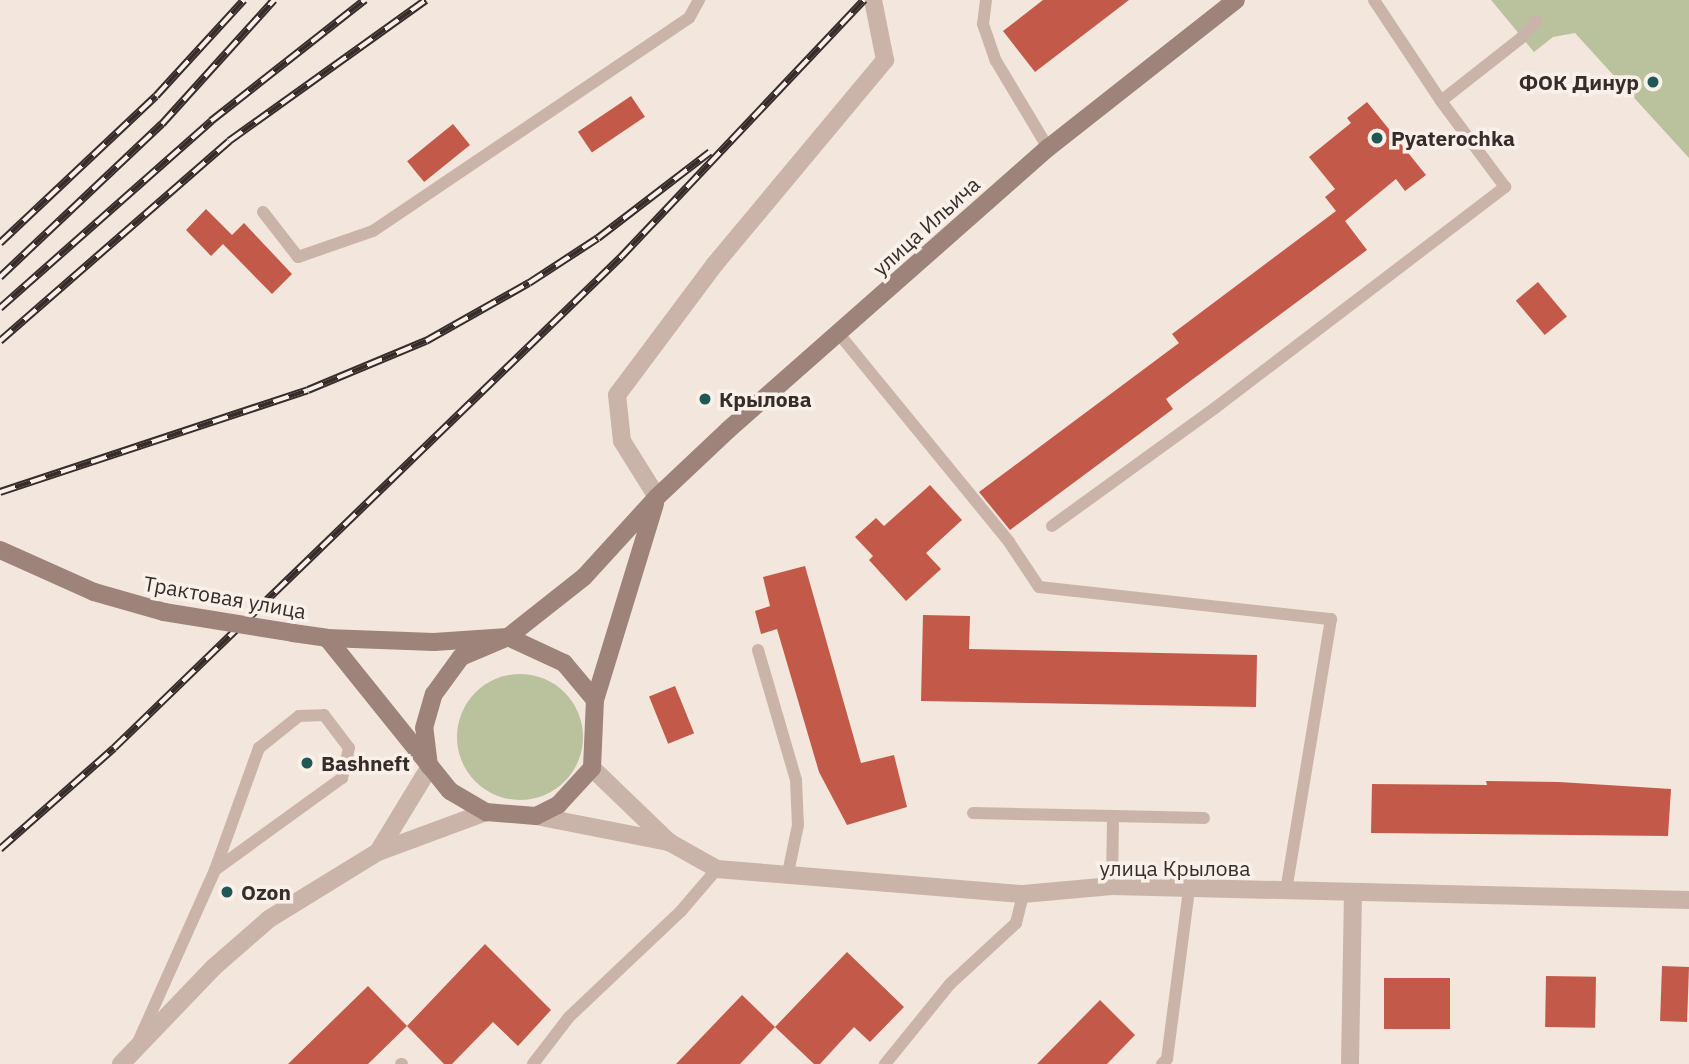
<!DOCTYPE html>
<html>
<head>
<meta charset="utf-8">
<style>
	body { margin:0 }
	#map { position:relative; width:1689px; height:1064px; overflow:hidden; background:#f2e6dd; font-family:"IBM Plex Sans",sans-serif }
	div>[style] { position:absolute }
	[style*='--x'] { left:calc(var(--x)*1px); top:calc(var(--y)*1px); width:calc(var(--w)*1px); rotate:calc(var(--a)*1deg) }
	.green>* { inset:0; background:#b9c19d }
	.round { border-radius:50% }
	.building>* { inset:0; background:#c35a49; transform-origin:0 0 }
	.lane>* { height:12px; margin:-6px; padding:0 6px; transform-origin:6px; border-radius:6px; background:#cab4a9 }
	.street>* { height:18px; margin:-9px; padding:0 9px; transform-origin:9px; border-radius:9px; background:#cab4a9 }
	.secondary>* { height:18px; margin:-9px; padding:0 9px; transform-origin:9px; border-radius:9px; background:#9d837a }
	.rail>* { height:8px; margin-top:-4px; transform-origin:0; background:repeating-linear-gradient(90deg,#f9f0e9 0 16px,#372c29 0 32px); box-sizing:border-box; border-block:2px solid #372c29 }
	.secondary-bridge>* { height:18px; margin:-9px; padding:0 9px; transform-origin:9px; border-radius:9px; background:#9d837a }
	.dots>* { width:19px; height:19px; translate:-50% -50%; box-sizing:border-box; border:4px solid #f9f0e9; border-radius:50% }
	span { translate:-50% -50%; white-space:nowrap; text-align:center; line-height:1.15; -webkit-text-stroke:7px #f9f0e9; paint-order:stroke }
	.poi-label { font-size:21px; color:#372c29; font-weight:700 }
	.right { translate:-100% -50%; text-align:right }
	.left { translate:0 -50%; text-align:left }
	.street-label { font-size:21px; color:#372c29 }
</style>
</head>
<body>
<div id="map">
	<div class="green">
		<i style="clip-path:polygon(1491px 0,1689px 0,1689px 158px,1575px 33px,1553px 37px,1534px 52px)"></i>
		<i class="round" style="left:457px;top:674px;width:126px;height:126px"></i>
	</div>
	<div class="building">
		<i style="clip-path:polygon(1043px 0,1129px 0,1035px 72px,1003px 31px)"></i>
		<i style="left:631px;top:96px;width:25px;height:64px;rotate:56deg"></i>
		<i style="clip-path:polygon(1367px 102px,1426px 175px,1405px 191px,1396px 179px,1345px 221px,1367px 250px,1166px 399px,1173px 409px,1010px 530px,979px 492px,1179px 343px,1172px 334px,1336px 211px,1325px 197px,1335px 189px,1309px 157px,1351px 123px,1347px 118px)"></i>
		<i style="left:453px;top:124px;width:27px;height:59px;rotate:51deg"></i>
		<i style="clip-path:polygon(206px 209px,232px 235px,244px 223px,292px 274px,272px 294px,223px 244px,211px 256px,186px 230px)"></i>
		<i style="left:1538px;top:282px;width:45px;height:29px;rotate:50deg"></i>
		<i style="clip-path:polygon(930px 485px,962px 520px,926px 553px,941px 569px,906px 601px,869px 560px,873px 556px,855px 537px,876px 518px,884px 526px)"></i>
		<i style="clip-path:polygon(805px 566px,861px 763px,894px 755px,907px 807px,847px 825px,819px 772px,777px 629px,761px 634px,755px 611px,770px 606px,763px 577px)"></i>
		<i style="clip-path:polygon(923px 615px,970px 616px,969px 649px,1257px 655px,1256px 707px,921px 701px)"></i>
		<i style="left:675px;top:686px;width:51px;height:28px;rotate:68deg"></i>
		<i style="clip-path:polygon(1486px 781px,1559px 782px,1671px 789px,1668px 836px,1371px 833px,1372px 784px,1487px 785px)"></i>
		<i style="clip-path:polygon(485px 944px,551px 1010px,518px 1046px,493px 1022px,452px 1064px,444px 1064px,407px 1026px)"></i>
		<i style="clip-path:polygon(847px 952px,904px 1007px,870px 1042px,854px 1027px,820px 1064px,814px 1064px,775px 1027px)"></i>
		<i style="left:1662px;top:966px;width:27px;height:55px;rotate:2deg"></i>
		<i style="left:1546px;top:976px;width:50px;height:51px;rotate:1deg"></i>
		<i style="left:1384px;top:978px;width:66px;height:51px"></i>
		<i style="clip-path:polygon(368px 986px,407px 1026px,368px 1064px,288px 1064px)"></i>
		<i style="clip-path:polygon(742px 995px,775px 1027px,740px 1064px,676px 1064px)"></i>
		<i style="clip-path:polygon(1100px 1000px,1135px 1035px,1107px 1064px,1037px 1064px)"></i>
	</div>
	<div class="lane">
		<i style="--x:986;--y:0;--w:24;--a:97"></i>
		<i style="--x:983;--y:24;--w:39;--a:71"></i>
		<i style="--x:996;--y:61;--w:101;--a:59.1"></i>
		<i style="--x:1441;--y:101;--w:102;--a:-38.2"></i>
		<i style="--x:1521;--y:38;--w:23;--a:-49"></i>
		<i style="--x:263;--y:212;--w:57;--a:52.1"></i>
		<i style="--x:298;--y:257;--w:79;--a:-19.1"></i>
		<i style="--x:373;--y:231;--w:381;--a:-34"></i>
		<i style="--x:689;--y:18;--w:21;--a:-61"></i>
		<i style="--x:839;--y:334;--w:269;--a:50.7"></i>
		<i style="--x:1009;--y:542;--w:54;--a:56.3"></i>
		<i style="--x:1039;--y:587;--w:294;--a:6.3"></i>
		<i style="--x:1331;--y:619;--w:276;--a:99.4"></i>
		<i style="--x:1052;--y:526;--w:201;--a:-35.9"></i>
		<i style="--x:1215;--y:408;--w:365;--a:-37.3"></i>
		<i style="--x:1505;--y:187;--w:107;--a:-126.7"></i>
		<i style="--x:1441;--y:101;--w:121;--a:-123.6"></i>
		<i style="--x:758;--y:650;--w:135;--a:73.7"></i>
		<i style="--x:796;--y:780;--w:45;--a:87.5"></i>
		<i style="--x:798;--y:825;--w:49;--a:101.8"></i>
		<i style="--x:973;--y:813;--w:140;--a:1.2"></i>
		<i style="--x:1113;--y:816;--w:70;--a:90.8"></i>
		<i style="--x:1113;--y:816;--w:91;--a:1.3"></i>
		<i style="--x:139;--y:1040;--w:186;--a:-65.9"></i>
		<i style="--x:215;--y:870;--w:130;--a:-70.2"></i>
		<i style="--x:259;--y:748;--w:51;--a:-38.7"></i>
		<i style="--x:299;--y:716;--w:25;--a:-2"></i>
		<i style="--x:324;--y:715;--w:41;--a:52.9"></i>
		<i style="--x:349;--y:748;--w:31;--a:103"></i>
		<i style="--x:342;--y:778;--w:157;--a:144.1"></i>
		<i style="--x:401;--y:1064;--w:1;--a:0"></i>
		<i style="--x:533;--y:1064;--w:59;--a:-52.5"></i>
		<i style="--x:569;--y:1017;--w:154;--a:-43.4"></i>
		<i style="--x:681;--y:911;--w:55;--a:-49.4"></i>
		<i style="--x:885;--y:1064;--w:103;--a:-50.9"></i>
		<i style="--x:950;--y:984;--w:90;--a:-42.7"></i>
		<i style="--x:1016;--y:923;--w:30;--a:-76"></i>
		<i style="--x:1162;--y:1064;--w:7;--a:-45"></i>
		<i style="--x:1167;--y:1059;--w:170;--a:-82.6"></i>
	</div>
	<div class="street">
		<i style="--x:657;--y:497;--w:66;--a:-122"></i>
		<i style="--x:622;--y:441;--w:46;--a:-96.2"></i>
		<i style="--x:617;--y:395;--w:164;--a:-53.2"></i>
		<i style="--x:715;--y:264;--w:266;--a:-50.2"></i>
		<i style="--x:885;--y:60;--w:61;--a:-101.3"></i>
		<i style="--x:592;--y:768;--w:107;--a:43.9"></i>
		<i style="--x:669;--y:842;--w:55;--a:29.4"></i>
		<i style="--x:717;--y:869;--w:307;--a:4.7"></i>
		<i style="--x:1023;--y:894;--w:89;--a:-5.1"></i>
		<i style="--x:1112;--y:886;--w:577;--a:1.39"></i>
		<i style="--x:536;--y:816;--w:136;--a:11.1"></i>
		<i style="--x:378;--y:852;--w:98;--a:-58.7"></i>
		<i style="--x:121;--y:1064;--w:134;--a:-46.2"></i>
		<i style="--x:214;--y:967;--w:73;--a:-41.1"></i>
		<i style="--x:269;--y:919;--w:128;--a:-31.6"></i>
		<i style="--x:378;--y:852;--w:115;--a:-20.3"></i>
		<i style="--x:1350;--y:1064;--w:170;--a:-89"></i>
	</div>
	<div class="secondary">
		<i style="--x:0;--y:550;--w:103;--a:24.1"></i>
		<i style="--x:94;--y:592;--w:73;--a:15.9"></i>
		<i style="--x:293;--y:633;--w:34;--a:8"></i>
		<i style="--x:327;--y:638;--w:107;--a:2.1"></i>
		<i style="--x:434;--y:642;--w:74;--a:-3.9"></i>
		<i style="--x:508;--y:637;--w:97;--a:-38.3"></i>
		<i style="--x:584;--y:577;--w:108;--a:-47.6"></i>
		<i style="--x:657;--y:497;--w:98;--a:-43.3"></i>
		<i style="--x:728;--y:430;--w:427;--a:-41.4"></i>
		<i style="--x:1048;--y:148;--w:239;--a:-38.2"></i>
		<i style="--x:327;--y:638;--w:196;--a:51.2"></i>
		<i style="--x:450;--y:791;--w:42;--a:30.3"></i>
		<i style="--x:486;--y:812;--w:50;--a:4.6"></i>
		<i style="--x:536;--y:816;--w:25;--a:-27"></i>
		<i style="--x:558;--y:805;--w:50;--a:-47.4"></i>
		<i style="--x:592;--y:768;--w:68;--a:-87.5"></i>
		<i style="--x:595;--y:700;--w:205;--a:-73"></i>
		<i style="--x:429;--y:766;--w:38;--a:-97"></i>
		<i style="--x:424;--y:728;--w:35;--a:-74"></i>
		<i style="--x:434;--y:694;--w:46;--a:-53.9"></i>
		<i style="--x:461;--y:657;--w:51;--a:-23.1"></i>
		<i style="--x:508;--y:637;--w:62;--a:24.9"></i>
		<i style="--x:564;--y:663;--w:48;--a:50"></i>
	</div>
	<div class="rail">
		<i style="--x:0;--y:243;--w:214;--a:-43.3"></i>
		<i style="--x:156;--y:96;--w:130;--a:-47.5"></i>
		<i style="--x:0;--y:277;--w:223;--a:-43.4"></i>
		<i style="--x:162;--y:124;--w:167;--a:-47.9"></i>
		<i style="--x:0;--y:308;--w:282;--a:-41.5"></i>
		<i style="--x:211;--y:121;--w:196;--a:-38.2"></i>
		<i style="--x:0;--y:341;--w:304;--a:-41.1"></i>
		<i style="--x:229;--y:141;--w:242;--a:-35.6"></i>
		<i style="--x:0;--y:492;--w:324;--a:-18.3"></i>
		<i style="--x:308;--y:390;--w:128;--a:-22.6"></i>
		<i style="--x:426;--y:341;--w:118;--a:-29.4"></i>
		<i style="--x:529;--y:283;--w:82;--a:-33.1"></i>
		<i style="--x:598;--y:238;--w:141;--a:-37.5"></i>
		<i style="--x:0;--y:849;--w:152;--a:-41.5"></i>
		<i style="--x:114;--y:748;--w:706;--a:-44.08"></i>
		<i style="--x:621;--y:257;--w:354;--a:-46.6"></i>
	</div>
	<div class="secondary-bridge">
		<i style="--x:164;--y:612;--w:131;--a:9.2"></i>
	</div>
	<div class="dots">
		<i style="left:1653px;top:82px;background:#1f5855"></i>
		<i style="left:1377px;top:138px;background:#1f5855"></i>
		<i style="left:705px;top:399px;background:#1f5855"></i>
		<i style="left:307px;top:763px;background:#1f5855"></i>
		<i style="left:227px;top:892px;background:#1f5855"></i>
	</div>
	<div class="poi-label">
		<span class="right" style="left:1639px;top:82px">ФОК Динур</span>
		<span class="left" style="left:1391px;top:138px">Pyaterochka</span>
		<span class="left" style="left:719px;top:399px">Крылова</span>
		<span class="left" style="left:321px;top:763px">Bashneft</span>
		<span class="left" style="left:241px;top:892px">Ozon</span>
	</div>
	<div class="street-label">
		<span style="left:926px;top:226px;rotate:-42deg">улица Ильича</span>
		<span style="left:225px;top:597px;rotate:10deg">Трактовая улица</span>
		<span style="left:1175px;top:868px">улица Крылова</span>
	</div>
</div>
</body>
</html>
